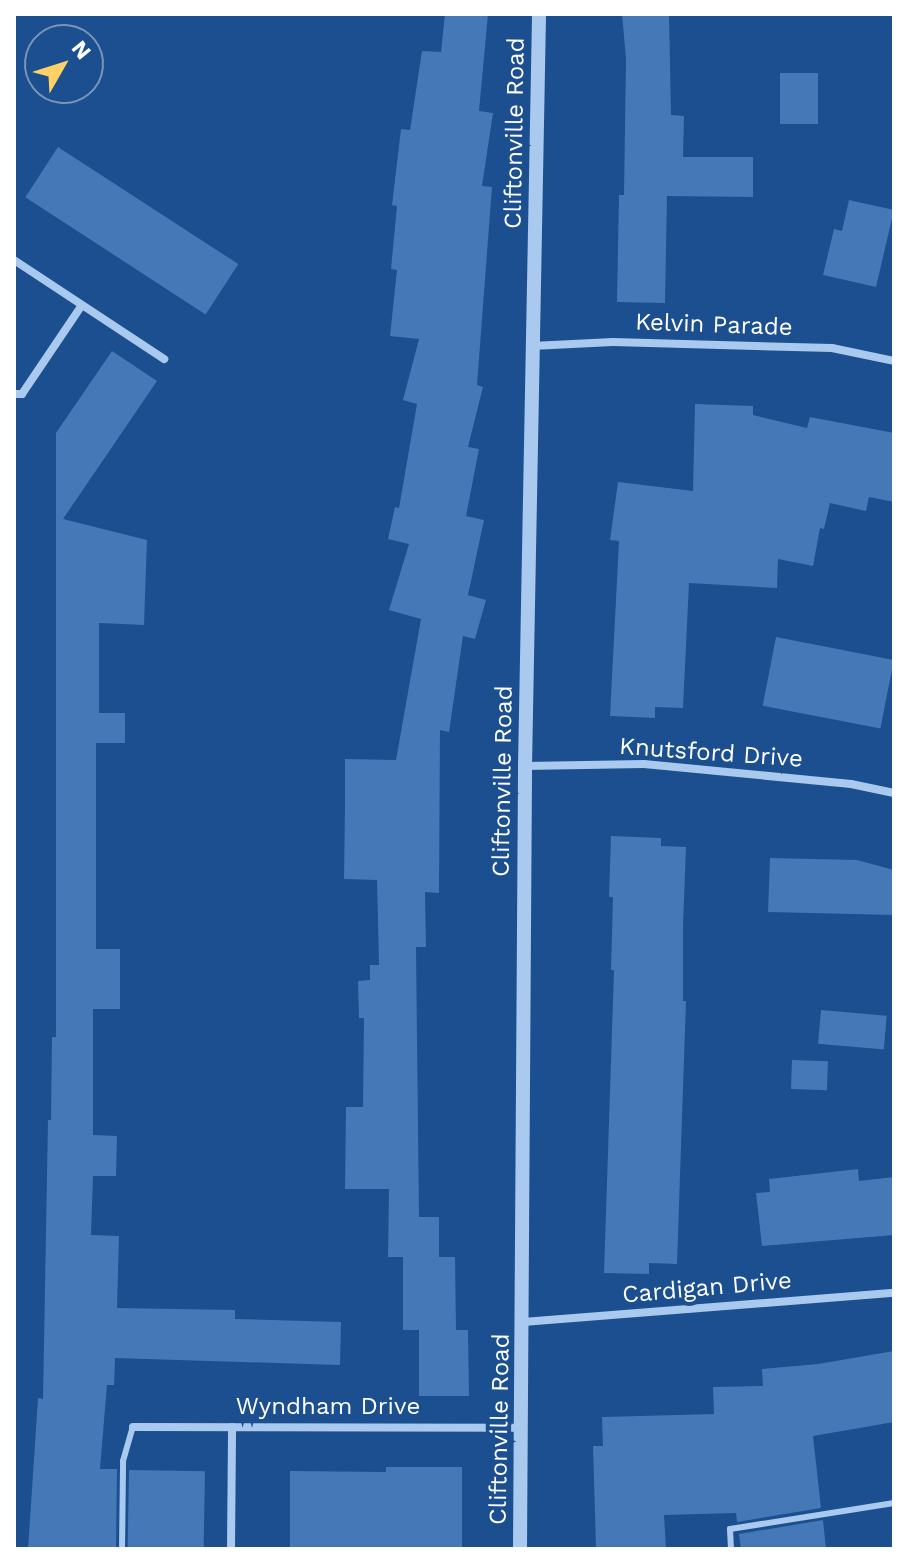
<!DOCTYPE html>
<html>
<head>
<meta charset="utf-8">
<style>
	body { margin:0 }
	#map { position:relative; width:908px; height:1563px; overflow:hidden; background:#1b4f8f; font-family:"Work Sans",sans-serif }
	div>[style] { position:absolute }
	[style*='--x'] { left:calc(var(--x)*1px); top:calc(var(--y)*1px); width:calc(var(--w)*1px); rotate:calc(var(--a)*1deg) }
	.building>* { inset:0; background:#4478b7; transform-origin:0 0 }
	.service>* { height:6px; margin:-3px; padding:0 3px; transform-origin:3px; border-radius:3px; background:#a9c9ee }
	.minor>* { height:8px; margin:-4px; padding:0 4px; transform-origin:4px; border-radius:4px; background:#a9c9ee }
	.tertiary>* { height:14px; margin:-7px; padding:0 7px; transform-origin:7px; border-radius:7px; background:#a9c9ee }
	span { translate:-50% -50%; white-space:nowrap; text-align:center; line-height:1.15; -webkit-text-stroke:8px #1b4f8f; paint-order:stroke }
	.street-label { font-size:24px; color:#fff }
	.frame { position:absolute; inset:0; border:16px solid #fff; pointer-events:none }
	.north { position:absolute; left:24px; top:24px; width:80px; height:80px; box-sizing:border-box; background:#1b4f8f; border:2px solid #7695bc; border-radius:50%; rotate:51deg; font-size:22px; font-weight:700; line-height:32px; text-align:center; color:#fff }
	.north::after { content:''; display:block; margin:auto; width:28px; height:36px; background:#ffd166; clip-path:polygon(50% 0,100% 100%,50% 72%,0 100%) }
</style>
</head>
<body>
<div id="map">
	<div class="building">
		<i style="clip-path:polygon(445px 14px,488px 14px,479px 111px,493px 113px,482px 186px,492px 187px,477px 385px,483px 387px,468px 447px,479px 449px,466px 516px,484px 520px,468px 595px,486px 600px,475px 639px,463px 636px,449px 732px,440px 730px,439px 893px,425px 892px,426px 947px,416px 947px,419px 1217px,439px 1217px,439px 1257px,455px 1257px,456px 1330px,468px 1330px,469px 1396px,419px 1396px,419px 1330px,403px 1330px,403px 1257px,388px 1257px,389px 1189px,345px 1189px,346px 1107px,363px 1107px,364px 1018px,359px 1018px,358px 981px,370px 980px,370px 965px,379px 965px,377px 880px,344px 879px,345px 804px,345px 759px,396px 760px,421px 619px,389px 610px,409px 544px,388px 539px,395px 507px,399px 508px,417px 404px,403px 400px,419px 339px,390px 336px,397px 270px,391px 269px,397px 206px,392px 205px,401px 129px,410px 130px,422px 51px,441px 52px)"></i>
		<i style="clip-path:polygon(622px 14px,669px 14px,671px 115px,684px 116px,683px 157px,753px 157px,753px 197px,667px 196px,665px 303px,617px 302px,619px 195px,624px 195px,626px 59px)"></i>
		<i style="left:780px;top:73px;width:38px;height:51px"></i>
		<i style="left:58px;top:147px;width:215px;height:60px;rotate:33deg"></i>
		<i style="clip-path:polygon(849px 200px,894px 210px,876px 287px,823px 275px,834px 229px,842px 231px)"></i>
		<i style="clip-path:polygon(112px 351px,157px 381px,63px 519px,147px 540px,144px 625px,99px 623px,99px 713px,125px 713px,125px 743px,96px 743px,96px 949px,120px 949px,120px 1009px,93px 1009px,93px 1135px,117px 1136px,116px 1176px,93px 1176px,91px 1235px,119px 1236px,117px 1308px,235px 1310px,235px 1319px,341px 1322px,340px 1365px,115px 1358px,114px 1385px,107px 1385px,100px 1469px,117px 1469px,116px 1549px,28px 1549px,38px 1398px,43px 1399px,48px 1120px,51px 1120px,52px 1037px,56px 1037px,56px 433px)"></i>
		<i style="clip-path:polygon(695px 404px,753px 406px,753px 415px,807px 428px,810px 417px,894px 433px,894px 502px,869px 497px,866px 511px,830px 503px,824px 529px,820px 528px,813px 566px,778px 559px,777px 588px,689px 583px,683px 708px,655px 707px,655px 718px,610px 716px,619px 541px,610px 540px,618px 482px,693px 491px)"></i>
		<i style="left:776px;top:637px;width:120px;height:70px;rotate:11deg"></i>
		<i style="clip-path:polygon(611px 836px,661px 838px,661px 846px,686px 847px,683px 926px,683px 1001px,686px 1001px,677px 1264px,649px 1263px,649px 1274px,604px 1273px,614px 970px,611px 970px,613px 897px,609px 897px)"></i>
		<i style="clip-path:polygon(770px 858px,857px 860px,894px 870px,894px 915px,768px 912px)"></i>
		<i style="left:821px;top:1010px;width:66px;height:34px;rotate:5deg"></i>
		<i style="left:792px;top:1060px;width:36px;height:29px;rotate:2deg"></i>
		<i style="clip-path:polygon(858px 1169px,859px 1181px,894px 1177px,894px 1235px,762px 1246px,756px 1193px,770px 1192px,769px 1179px)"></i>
		<i style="clip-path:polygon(894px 1351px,894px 1422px,813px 1436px,821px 1508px,737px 1522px,736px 1513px,664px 1515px,666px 1549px,596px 1549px,593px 1446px,603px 1446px,602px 1417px,714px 1414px,713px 1387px,763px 1386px,762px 1369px,818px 1364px)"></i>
		<i style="clip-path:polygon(386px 1467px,462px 1467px,462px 1549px,290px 1549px,290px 1471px,386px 1472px)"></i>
		<i style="left:129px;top:1470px;width:76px;height:79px;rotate:1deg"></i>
		<i style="clip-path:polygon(823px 1520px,826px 1549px,741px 1549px,739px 1534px)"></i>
	</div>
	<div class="service">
		<i style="--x:122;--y:1549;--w:88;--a:-89.3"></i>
		<i style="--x:123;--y:1461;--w:35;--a:-74"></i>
		<i style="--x:731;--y:1549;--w:20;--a:-93"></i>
		<i style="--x:730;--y:1529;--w:166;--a:-9"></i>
	</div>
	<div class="minor">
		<i style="--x:14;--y:260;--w:180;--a:33.4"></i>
		<i style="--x:532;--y:346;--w:81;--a:-2.8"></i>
		<i style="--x:613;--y:342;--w:219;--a:1.6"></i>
		<i style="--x:832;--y:348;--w:63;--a:11.8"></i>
		<i style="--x:14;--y:394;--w:8;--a:0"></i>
		<i style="--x:22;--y:394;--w:107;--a:-56"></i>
		<i style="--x:525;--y:766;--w:119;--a:-1"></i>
		<i style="--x:644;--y:764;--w:208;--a:5.5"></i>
		<i style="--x:851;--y:784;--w:44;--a:11.8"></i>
		<i style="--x:523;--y:1322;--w:372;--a:-4.5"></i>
		<i style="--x:133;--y:1427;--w:389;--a:0.1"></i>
		<i style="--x:231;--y:1549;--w:122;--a:-89.5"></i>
	</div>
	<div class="tertiary">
		<i style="--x:520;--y:1549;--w:783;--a:-89.63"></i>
		<i style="--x:525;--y:766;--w:752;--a:-88.93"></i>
	</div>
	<div class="street-label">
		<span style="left:515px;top:133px;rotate:-89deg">Cliftonville Road</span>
		<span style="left:714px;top:325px;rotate:2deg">Kelvin Parade</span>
		<span style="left:711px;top:753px;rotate:4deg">Knutsford Drive</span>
		<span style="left:503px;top:781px;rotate:-89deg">Cliftonville Road</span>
		<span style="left:707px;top:1288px;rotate:-5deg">Cardigan Drive</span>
		<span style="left:328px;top:1407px">Wyndham Drive</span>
		<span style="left:500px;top:1429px;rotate:-89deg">Cliftonville Road</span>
	</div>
	<div class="frame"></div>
	<div class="north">N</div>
</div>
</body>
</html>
